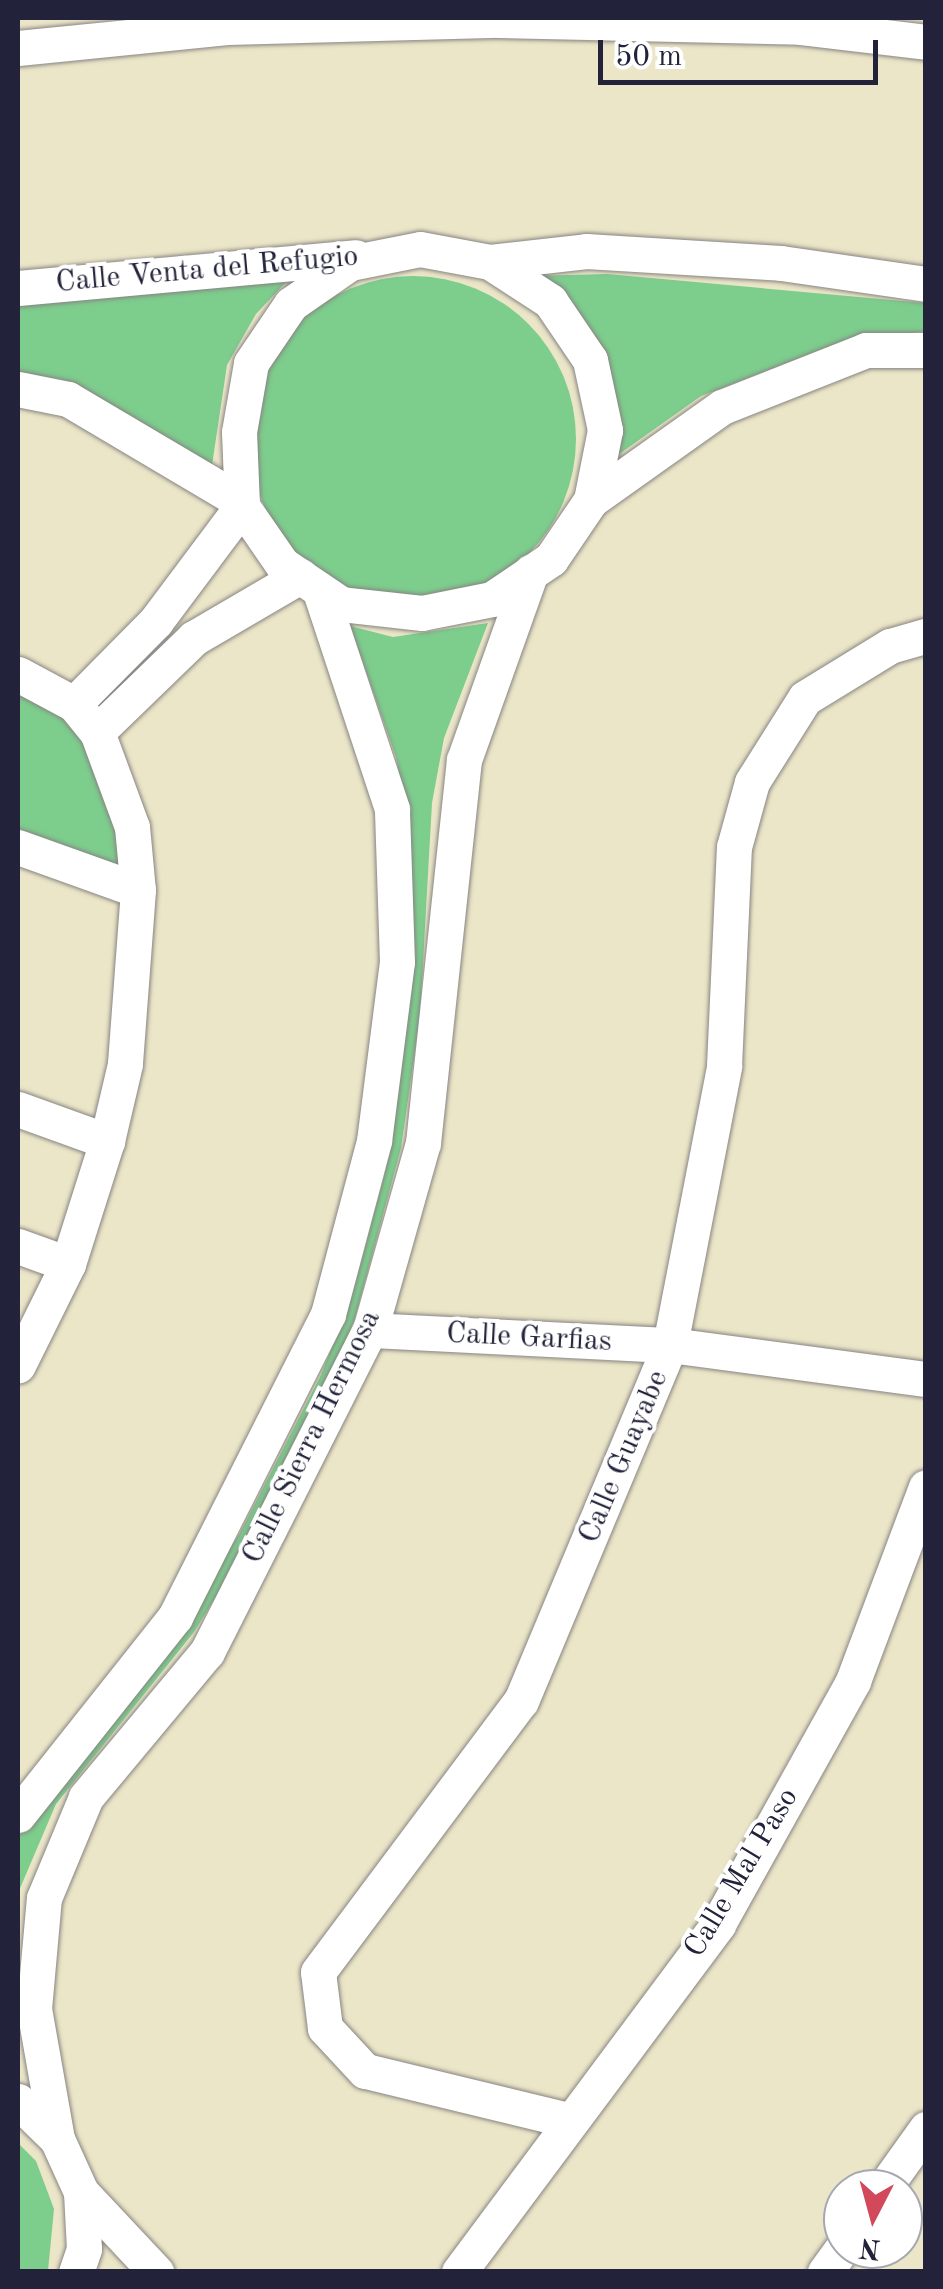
<!DOCTYPE html>
<html>
<head>
<meta charset="utf-8">
<style>
	body { margin:0 }
	#map { position:relative; width:943px; height:2289px; overflow:hidden; background:#ece6c8; font-family:"Old Standard TT",serif }
	div>[style] { position:absolute }
	[style*='--x'] { left:calc(var(--x)*1px); top:calc(var(--y)*1px); width:calc(var(--w)*1px); rotate:calc(var(--a)*1deg) }
	.green>* { inset:0; background:#7dcd8d }
	.round { border-radius:50% }
	.roads { filter:drop-shadow(0 0 2px #878482) drop-shadow(0 0 2px #878482) }
	.minor>* { height:35px; margin:-17.5px; padding:0 17.5px; transform-origin:17.5px; border-radius:17.5px; background:#fff }
	span { translate:-50% -50%; white-space:nowrap; text-align:center; line-height:1.15; -webkit-text-stroke:8px #fff; paint-order:stroke }
	.street-label { font-size:30px; color:#22223b }
	.frame { position:absolute; inset:0; border:20px solid #22223b; pointer-events:none }
	.north { position:absolute; left:823px; top:2169px; width:100px; height:100px; box-sizing:border-box; background:#fff; border:2px solid #a7a7b1; border-radius:50%; rotate:186deg; font-size:28px; font-weight:700; line-height:40px; text-align:center; color:#22223b }
	.north::after { content:''; display:block; margin:auto; width:35px; height:45px; background:#d1495b; clip-path:polygon(50% 0,100% 100%,50% 72%,0 100%) }
	.scale { position:absolute; left:598px; top:40px; width:280px; height:45px; box-sizing:border-box; border:5px solid #22223b; border-top:0; padding-left:12px; font-size:30px; line-height:35px; white-space:nowrap; color:#22223b; -webkit-text-stroke:8px #fff; paint-order:stroke }
</style>
</head>
<body>
<div id="map">
	<div class="green">
		<i style="clip-path:polygon(607px 274px,925px 303px,925px 331px,828px 347px,701px 396px,615px 457px,532px 276px)"></i>
		<i class="round" style="left:250px;top:276px;width:326px;height:326px"></i>
		<i style="clip-path:polygon(264px 281px,286px 282px,256px 314px,227px 365px,211px 472px,18px 373px,18px 304px)"></i>
		<i style="clip-path:polygon(488px 623px,444px 738px,432px 803px,420px 1016px,401px 1148px,355px 1318px,322px 1402px,255px 1533px,194px 1632px,56px 1804px,18px 1893px,18px 1837px,177px 1632px,240px 1533px,321px 1375px,352px 1296px,385px 1172px,404px 1041px,411px 838px,396px 757px,350px 626px,393px 637px)"></i>
		<i style="clip-path:polygon(18px 674px,74px 704px,138px 890px,18px 847px)"></i>
		<i style="clip-path:polygon(18px 2143px,36px 2161px,54px 2209px,48px 2271px,18px 2271px)"></i>
	</div>
	<div class="roads">
		<div class="minor">
			<i style="--x:18;--y:48;--w:210;--a:-5.7"></i>
			<i style="--x:227;--y:27;--w:272;--a:-1.5"></i>
			<i style="--x:499;--y:20;--w:302;--a:1.3"></i>
			<i style="--x:801;--y:27;--w:126;--a:6.8"></i>
			<i style="--x:420;--y:249;--w:71;--a:10.5"></i>
			<i style="--x:490;--y:262;--w:72;--a:33"></i>
			<i style="--x:550;--y:301;--w:71;--a:55.9"></i>
			<i style="--x:590;--y:360;--w:72;--a:77.9"></i>
			<i style="--x:605;--y:430;--w:71;--a:101.3"></i>
			<i style="--x:591;--y:500;--w:71;--a:124.1"></i>
			<i style="--x:551;--y:559;--w:71;--a:145.9"></i>
			<i style="--x:492;--y:599;--w:71;--a:168.7"></i>
			<i style="--x:422;--y:613;--w:81;--a:-173.7"></i>
			<i style="--x:341;--y:604;--w:71;--a:-145.9"></i>
			<i style="--x:282;--y:564;--w:70;--a:-124.6"></i>
			<i style="--x:242;--y:506;--w:74;--a:-92.3"></i>
			<i style="--x:239;--y:432;--w:70;--a:-80.1"></i>
			<i style="--x:251;--y:363;--w:71;--a:-55.9"></i>
			<i style="--x:291;--y:304;--w:72;--a:-34.8"></i>
			<i style="--x:350;--y:263;--w:71;--a:-11.3"></i>
			<i style="--x:490;--y:262;--w:97;--a:-6.5"></i>
			<i style="--x:586;--y:251;--w:195;--a:3.5"></i>
			<i style="--x:781;--y:263;--w:147;--a:8.2"></i>
			<i style="--x:18;--y:288;--w:339;--a:-5.2"></i>
			<i style="--x:18;--y:389;--w:51;--a:11.3"></i>
			<i style="--x:68;--y:399;--w:202;--a:30.6"></i>
			<i style="--x:591;--y:500;--w:161;--a:-35.4"></i>
			<i style="--x:722;--y:407;--w:155;--a:-21.6"></i>
			<i style="--x:866;--y:350;--w:60;--a:0"></i>
			<i style="--x:18;--y:674;--w:64;--a:28.2"></i>
			<i style="--x:74;--y:704;--w:36;--a:51"></i>
			<i style="--x:97;--y:732;--w:101;--a:69.8"></i>
			<i style="--x:132;--y:827;--w:63;--a:84.6"></i>
			<i style="--x:138;--y:890;--w:174;--a:94.3"></i>
			<i style="--x:125;--y:1064;--w:79;--a:103.2"></i>
			<i style="--x:107;--y:1141;--w:129;--a:107.6"></i>
			<i style="--x:68;--y:1264;--w:113;--a:116.3"></i>
			<i style="--x:74;--y:704;--w:117;--a:-45.3"></i>
			<i style="--x:156;--y:621;--w:144;--a:-53.2"></i>
			<i style="--x:97;--y:732;--w:135;--a:-44.1"></i>
			<i style="--x:194;--y:638;--w:123;--a:-30.3"></i>
			<i style="--x:18;--y:847;--w:127;--a:19.7"></i>
			<i style="--x:18;--y:1109;--w:95;--a:19.8"></i>
			<i style="--x:18;--y:1246;--w:53;--a:19.8"></i>
			<i style="--x:370;--y:1330;--w:300;--a:2.9"></i>
			<i style="--x:670;--y:1345;--w:258;--a:7.6"></i>
			<i style="--x:18;--y:1815;--w:253;--a:-51.6"></i>
			<i style="--x:175;--y:1617;--w:339;--a:-63.2"></i>
			<i style="--x:328;--y:1314;--w:179;--a:-75.1"></i>
			<i style="--x:374;--y:1141;--w:180;--a:-82.7"></i>
			<i style="--x:397;--y:962;--w:153;--a:-91.9"></i>
			<i style="--x:392;--y:809;--w:230;--a:-108.3"></i>
			<i style="--x:18;--y:2101;--w:54;--a:44.3"></i>
			<i style="--x:57;--y:2139;--w:58;--a:65.6"></i>
			<i style="--x:81;--y:2192;--w:57;--a:87"></i>
			<i style="--x:84;--y:2249;--w:24;--a:109"></i>
			<i style="--x:568;--y:2120;--w:209;--a:-166.4"></i>
			<i style="--x:365;--y:2071;--w:59;--a:-132.9"></i>
			<i style="--x:325;--y:2028;--w:56;--a:-97.1"></i>
			<i style="--x:318;--y:1972;--w:339;--a:-53.2"></i>
			<i style="--x:521;--y:1701;--w:386;--a:-67.3"></i>
			<i style="--x:670;--y:1345;--w:284;--a:-79"></i>
			<i style="--x:724;--y:1066;--w:219;--a:-87.4"></i>
			<i style="--x:734;--y:847;--w:67;--a:-74.5"></i>
			<i style="--x:752;--y:782;--w:99;--a:-57.8"></i>
			<i style="--x:805;--y:698;--w:100;--a:-31.5"></i>
			<i style="--x:890;--y:646;--w:37;--a:-16"></i>
			<i style="--x:57;--y:2139;--w:132;--a:-100"></i>
			<i style="--x:34;--y:2009;--w:111;--a:-84.9"></i>
			<i style="--x:44;--y:1898;--w:109;--a:-67.4"></i>
			<i style="--x:86;--y:1797;--w:189;--a:-50.2"></i>
			<i style="--x:207;--y:1652;--w:361;--a:-63.2"></i>
			<i style="--x:370;--y:1330;--w:194;--a:-74.2"></i>
			<i style="--x:423;--y:1143;--w:385;--a:-83.9"></i>
			<i style="--x:464;--y:760;--w:200;--a:-70.4"></i>
			<i style="--x:883;--y:2189;--w:74;--a:-54.4"></i>
			<i style="--x:81;--y:2192;--w:110;--a:46.8"></i>
			<i style="--x:459;--y:2272;--w:434;--a:-53.3"></i>
			<i style="--x:718;--y:1924;--w:278;--a:-60.9"></i>
			<i style="--x:853;--y:1681;--w:207;--a:-69.4"></i>
			<i style="--x:825;--y:2272;--w:31;--a:-54"></i>
		</div>
	</div>
	<div class="street-label">
		<span style="left:207px;top:270px;rotate:-5deg">Calle Venta del Refugio</span>
		<span style="left:529px;top:1338px;rotate:3deg">Calle Garfias</span>
		<span style="left:312px;top:1437px;rotate:-64deg">Calle Sierra Hermosa</span>
		<span style="left:624px;top:1457px;rotate:-67deg">Calle Guayabe</span>
		<span style="left:742px;top:1873px;rotate:-59deg">Calle Mal Paso</span>
	</div>
	<div class="frame"></div>
	<div class="north">N</div>
	<div class="scale">50 m</div>
</div>
</body>
</html>
